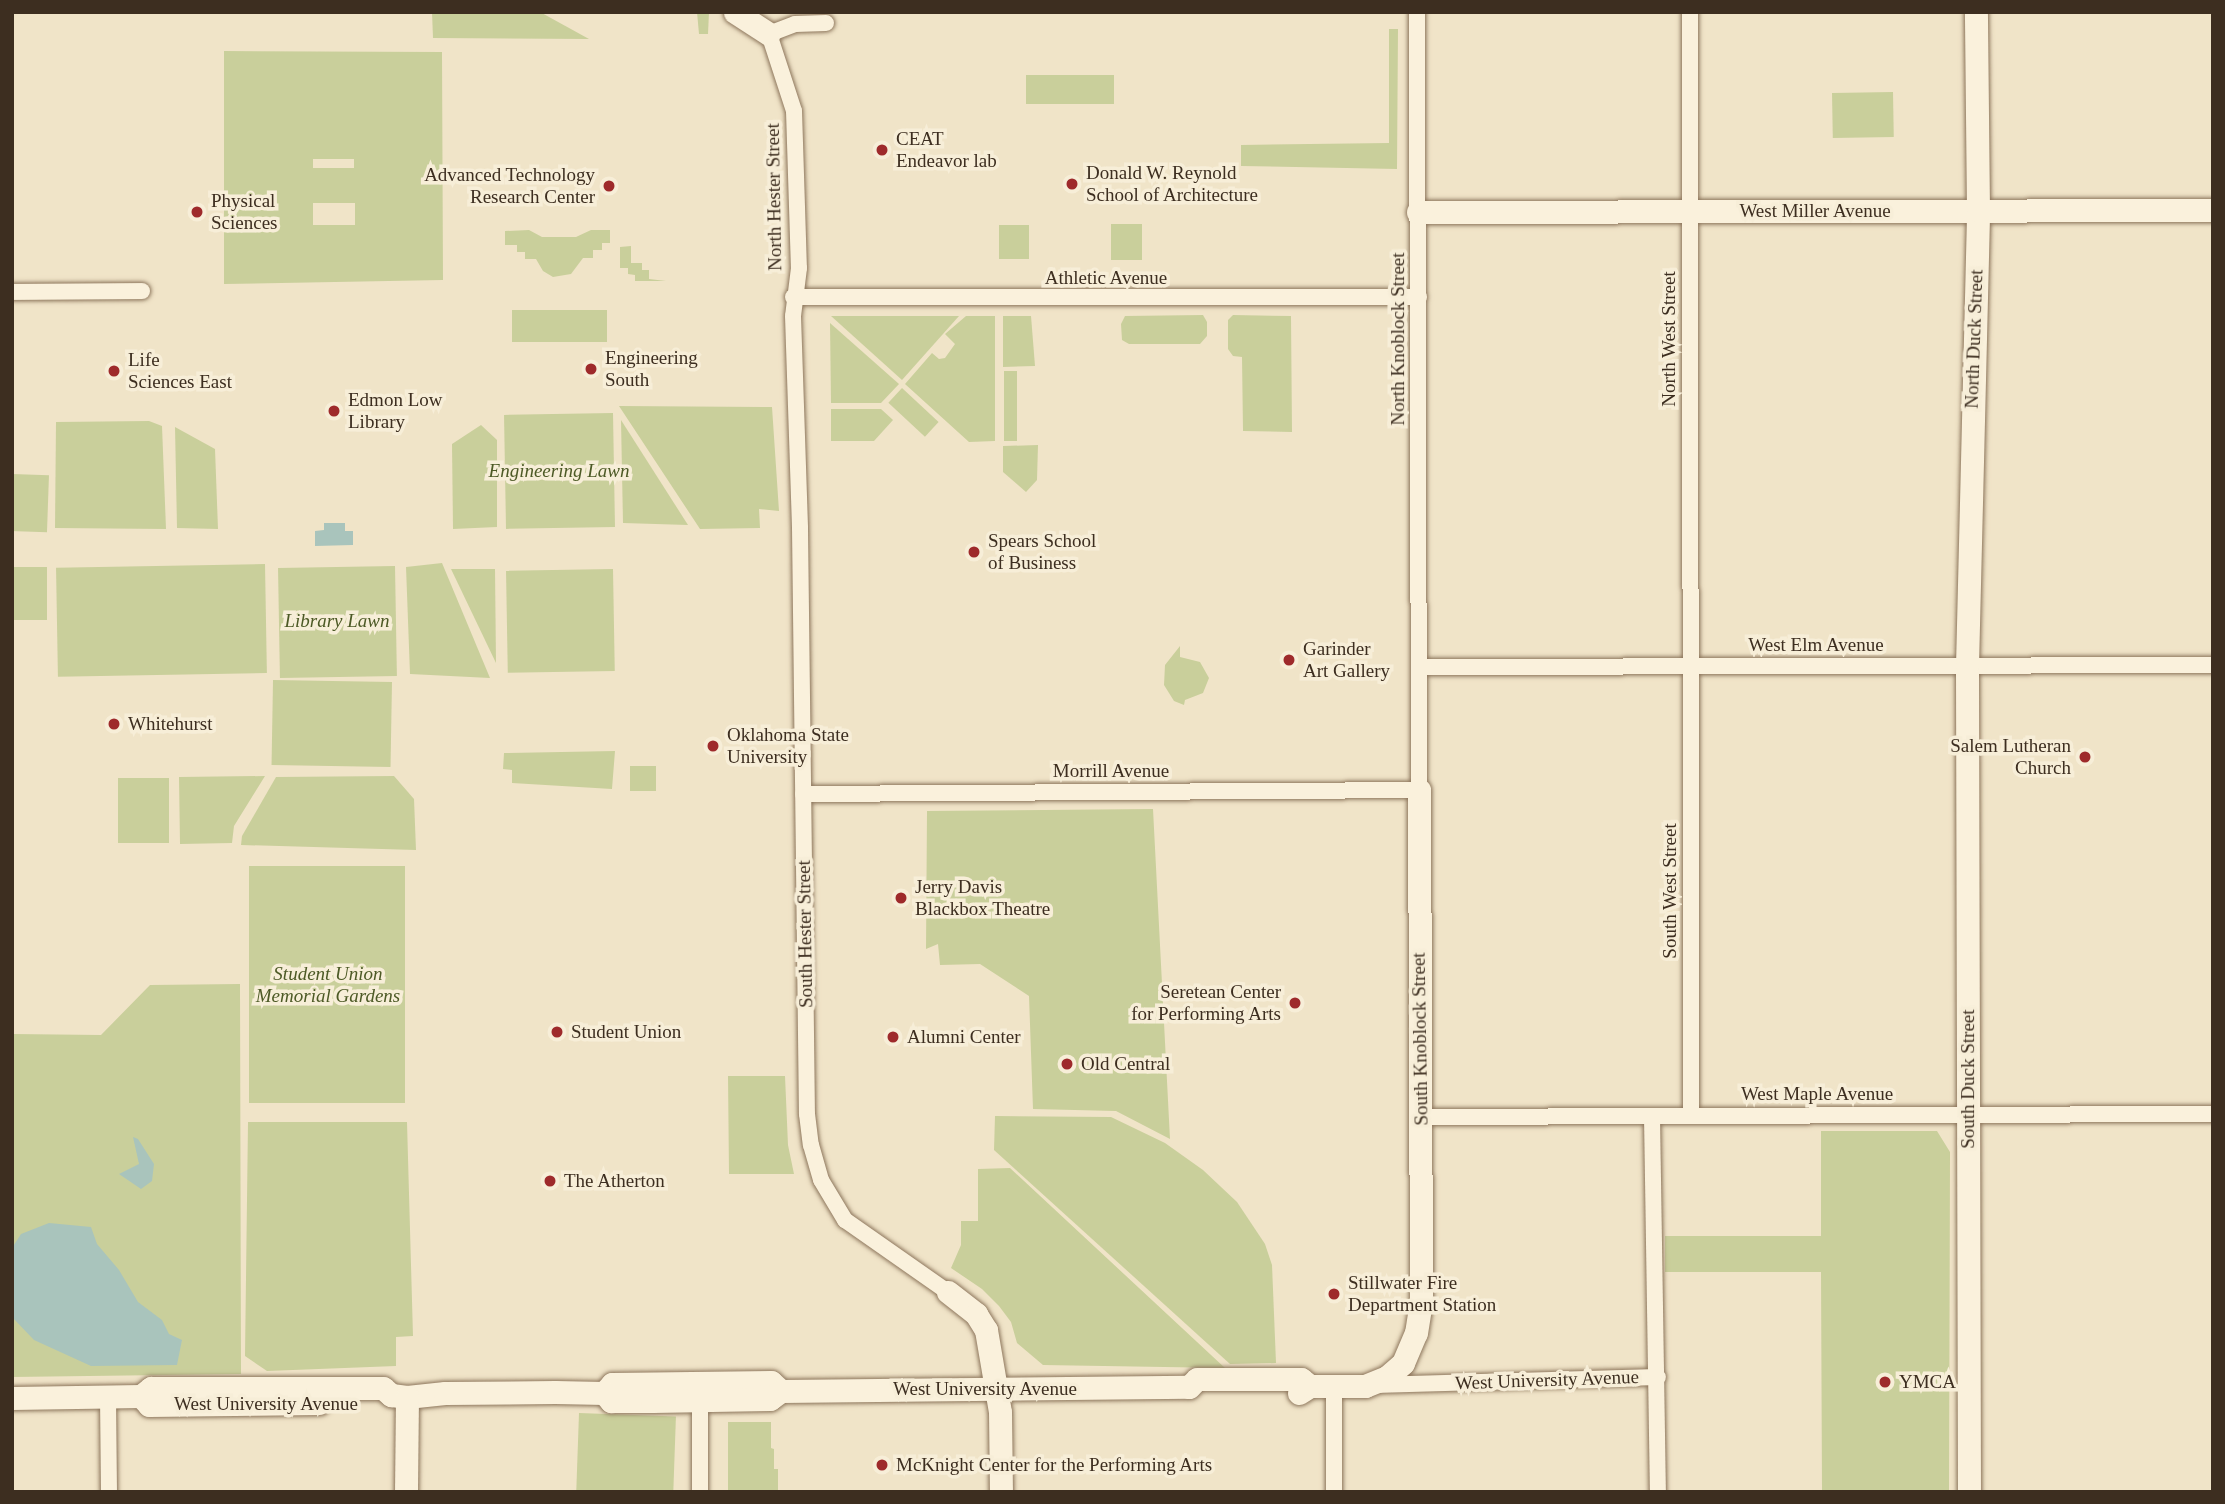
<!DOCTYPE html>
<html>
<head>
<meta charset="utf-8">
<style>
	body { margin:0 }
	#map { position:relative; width:2225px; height:1504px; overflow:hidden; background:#f0e4c8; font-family:"Times New Roman",serif }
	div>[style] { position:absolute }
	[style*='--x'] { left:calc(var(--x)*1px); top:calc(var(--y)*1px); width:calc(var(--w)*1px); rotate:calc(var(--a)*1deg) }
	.green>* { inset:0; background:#c9cf9b; transform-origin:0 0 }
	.water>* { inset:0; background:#a9c4bc }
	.roads { filter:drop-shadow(0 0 2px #8d765c) drop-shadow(0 0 2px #8d765c) }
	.street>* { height:16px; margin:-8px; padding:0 8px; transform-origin:8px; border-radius:8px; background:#faf1dc }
	.secondary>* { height:23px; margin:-11.5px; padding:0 11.5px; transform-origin:11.5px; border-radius:11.5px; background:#faf1dc }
	.dots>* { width:19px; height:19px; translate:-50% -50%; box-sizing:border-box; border:4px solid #f7eed8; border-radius:50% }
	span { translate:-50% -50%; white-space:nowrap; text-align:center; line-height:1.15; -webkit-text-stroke:7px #f7eed8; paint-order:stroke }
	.poi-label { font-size:19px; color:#3d2e20 }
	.left { translate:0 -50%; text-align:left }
	.right { translate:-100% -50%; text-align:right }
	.street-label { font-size:19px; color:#3d2e20 }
	.park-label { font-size:19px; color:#4d5a26; font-style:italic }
	.frame { position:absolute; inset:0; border:14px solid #3d2e20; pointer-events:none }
</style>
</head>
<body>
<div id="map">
	<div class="green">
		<i style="clip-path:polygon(432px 12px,540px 12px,589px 39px,433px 38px)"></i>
		<i style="clip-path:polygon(697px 12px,709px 12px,708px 34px,699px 34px)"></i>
		<i style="clip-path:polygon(1389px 29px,1398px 29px,1397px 169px,1241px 166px,1241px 145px,1389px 143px)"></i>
		<i style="clip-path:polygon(evenodd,224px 51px,442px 52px,443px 280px,224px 284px,224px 51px,313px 159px,354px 159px,354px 168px,313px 168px,313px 159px,224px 51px,355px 203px,355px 225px,313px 225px,313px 203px,355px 203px)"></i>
		<i style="left:1026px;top:75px;width:88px;height:29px"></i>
		<i style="left:1893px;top:92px;width:45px;height:61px;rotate:89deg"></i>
		<i style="left:1111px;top:224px;width:31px;height:36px"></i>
		<i style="left:999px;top:225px;width:30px;height:34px"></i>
		<i style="clip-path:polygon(529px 230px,542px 237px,576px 237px,591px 230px,610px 230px,610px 243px,602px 243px,602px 250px,593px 250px,593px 258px,583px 258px,571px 274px,553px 277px,543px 271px,536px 259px,525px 259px,525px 252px,517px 252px,517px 245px,505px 245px,505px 231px)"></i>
		<i style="clip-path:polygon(631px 246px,631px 263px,642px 263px,642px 270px,649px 270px,649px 279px,666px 281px,635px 281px,635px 275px,628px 274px,628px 268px,620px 268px,620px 247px)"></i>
		<i style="left:607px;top:310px;width:32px;height:95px;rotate:90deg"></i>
		<i style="clip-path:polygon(1203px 315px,1207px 322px,1207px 336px,1200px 344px,1129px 344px,1122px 340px,1121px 324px,1125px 316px)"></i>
		<i style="clip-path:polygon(1233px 315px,1291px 316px,1292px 432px,1243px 431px,1242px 357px,1233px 356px,1228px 349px,1228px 320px)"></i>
		<i style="clip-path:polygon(831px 316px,959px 316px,902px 380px)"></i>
		<i style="clip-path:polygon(966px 316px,995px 316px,995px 441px,969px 442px,905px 384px,932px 353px,939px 359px,945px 358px,955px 344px,945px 334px)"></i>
		<i style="clip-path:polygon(1003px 316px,1031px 316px,1035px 366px,1003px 367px)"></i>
		<i style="clip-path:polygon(830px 323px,899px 384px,881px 403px,831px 403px)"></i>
		<i style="left:1004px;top:371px;width:13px;height:70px"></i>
		<i style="left:902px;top:388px;width:50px;height:20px;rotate:43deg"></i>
		<i style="clip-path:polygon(619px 406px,772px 407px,779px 511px,759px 509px,760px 528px,700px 529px)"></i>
		<i style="clip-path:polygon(831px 409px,881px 409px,893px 420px,874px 441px,831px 441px)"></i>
		<i style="left:613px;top:413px;width:114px;height:109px;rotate:89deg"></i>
		<i style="clip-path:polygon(621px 420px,688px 525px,623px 523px)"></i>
		<i style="clip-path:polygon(149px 421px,162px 426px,166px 529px,55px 528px,56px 422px)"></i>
		<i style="clip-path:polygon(481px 425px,497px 440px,497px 527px,453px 529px,452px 444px)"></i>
		<i style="clip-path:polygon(175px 427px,215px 449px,218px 529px,177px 528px)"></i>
		<i style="clip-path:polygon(1038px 445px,1037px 480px,1026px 492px,1003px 472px,1003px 446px)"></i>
		<i style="left:12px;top:474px;width:37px;height:57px;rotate:2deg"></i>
		<i style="clip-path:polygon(442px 563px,490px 678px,410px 674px,406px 567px)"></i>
		<i style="left:265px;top:564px;width:109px;height:209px;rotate:89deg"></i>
		<i style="left:395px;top:566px;width:110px;height:117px;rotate:89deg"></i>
		<i style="left:12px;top:567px;width:35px;height:53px"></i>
		<i style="clip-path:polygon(451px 569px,495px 569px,496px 663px)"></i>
		<i style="left:613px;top:569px;width:102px;height:107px;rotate:89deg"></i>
		<i style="clip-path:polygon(1180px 646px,1180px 657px,1200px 662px,1209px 678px,1203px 693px,1185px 700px,1184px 705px,1174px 701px,1164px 685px,1165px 665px)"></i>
		<i style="left:392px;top:682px;width:85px;height:119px;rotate:91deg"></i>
		<i style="clip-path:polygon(615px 751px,612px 789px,512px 783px,512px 770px,503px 769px,504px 753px)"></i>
		<i style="left:630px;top:766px;width:26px;height:25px"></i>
		<i style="clip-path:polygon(265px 776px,234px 826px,232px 843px,180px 844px,179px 777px)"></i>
		<i style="clip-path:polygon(394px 776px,414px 799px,416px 850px,241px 845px,242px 836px,276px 777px)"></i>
		<i style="left:118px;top:778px;width:51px;height:65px"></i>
		<i style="clip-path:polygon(1153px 809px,1170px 1139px,1116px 1111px,1033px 1109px,1029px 996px,980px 964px,940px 965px,938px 944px,926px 949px,927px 811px)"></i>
		<i style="left:405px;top:866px;width:237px;height:156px;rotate:90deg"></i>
		<i style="clip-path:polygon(240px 984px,241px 1374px,12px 1377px,12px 1034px,101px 1035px,150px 985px)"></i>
		<i style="clip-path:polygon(785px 1076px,788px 1145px,794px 1174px,729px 1174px,728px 1076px)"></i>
		<i style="clip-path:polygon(995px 1116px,1111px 1117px,1165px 1143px,1203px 1170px,1237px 1202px,1265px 1244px,1272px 1265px,1276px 1363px,1230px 1364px,994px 1150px)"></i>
		<i style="clip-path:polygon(248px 1122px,407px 1122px,413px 1336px,396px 1337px,396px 1366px,267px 1371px,245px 1356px)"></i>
		<i style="clip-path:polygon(1821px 1131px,1937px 1131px,1950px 1152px,1949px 1492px,1822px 1492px,1821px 1272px,1665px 1272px,1665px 1236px,1821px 1236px)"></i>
		<i style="clip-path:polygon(1010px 1168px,1225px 1368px,1043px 1365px,1017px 1343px,1011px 1322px,999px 1306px,982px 1289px,951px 1268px,961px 1245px,961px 1221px,978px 1221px,978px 1169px)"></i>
		<i style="left:579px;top:1413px;width:97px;height:79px;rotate:2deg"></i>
		<i style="clip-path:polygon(728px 1422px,771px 1422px,771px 1448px,774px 1449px,774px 1469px,778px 1469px,778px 1492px,728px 1492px)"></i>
	</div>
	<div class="water">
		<i style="clip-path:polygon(324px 523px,345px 523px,345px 531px,353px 531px,353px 545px,315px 546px,315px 531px,324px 530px)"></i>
		<i style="clip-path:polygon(133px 1137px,138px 1139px,154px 1164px,152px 1181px,141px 1189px,119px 1174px,139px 1164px)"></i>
		<i style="clip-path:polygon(49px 1223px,91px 1227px,97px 1244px,119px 1270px,138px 1302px,162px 1320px,169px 1334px,182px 1340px,177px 1365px,91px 1366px,34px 1340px,12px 1317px,12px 1248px,21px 1234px)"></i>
	</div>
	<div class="roads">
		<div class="street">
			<i style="--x:1690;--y:12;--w:1103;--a:89.95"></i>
			<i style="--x:826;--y:23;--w:31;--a:178"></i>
			<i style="--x:795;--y:24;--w:28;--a:159"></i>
			<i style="--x:769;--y:34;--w:81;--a:72"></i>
			<i style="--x:794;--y:111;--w:157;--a:88.2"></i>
			<i style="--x:799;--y:268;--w:48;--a:97.1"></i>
			<i style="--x:793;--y:316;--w:212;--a:88.1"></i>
			<i style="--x:800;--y:528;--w:586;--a:89.32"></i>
			<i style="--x:807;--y:1114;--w:31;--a:83"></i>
			<i style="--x:811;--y:1145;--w:36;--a:74"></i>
			<i style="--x:821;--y:1180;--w:47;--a:59"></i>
			<i style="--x:845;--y:1220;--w:126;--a:35"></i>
			<i style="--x:12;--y:292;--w:130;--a:-0.4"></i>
			<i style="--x:793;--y:297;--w:626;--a:0"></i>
			<i style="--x:1420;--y:667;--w:793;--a:-0.14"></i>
			<i style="--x:803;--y:794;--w:616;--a:-0.37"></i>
			<i style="--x:1419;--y:790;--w:778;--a:-90.15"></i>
			<i style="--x:1652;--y:1116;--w:376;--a:89.1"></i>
			<i style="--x:1421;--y:1117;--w:792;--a:-0.22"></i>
			<i style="--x:1334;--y:1385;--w:107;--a:90"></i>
			<i style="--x:1374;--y:1385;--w:284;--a:-1.6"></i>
			<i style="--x:108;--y:1397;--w:95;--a:89.4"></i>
			<i style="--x:700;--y:1400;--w:92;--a:90"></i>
		</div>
		<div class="secondary">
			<i style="--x:735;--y:12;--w:40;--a:32.9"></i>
			<i style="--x:1418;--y:212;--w:795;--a:-0.14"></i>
			<i style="--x:948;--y:1292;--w:36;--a:38"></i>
			<i style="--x:976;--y:1314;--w:19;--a:58"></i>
			<i style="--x:986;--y:1330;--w:83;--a:80.3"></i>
			<i style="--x:1000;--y:1412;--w:80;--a:89.3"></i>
			<i style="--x:604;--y:1393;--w:12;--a:-48"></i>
			<i style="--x:612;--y:1384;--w:159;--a:-0.7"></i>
			<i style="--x:771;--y:1382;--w:13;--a:42"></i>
			<i style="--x:1299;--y:1393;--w:13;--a:-32"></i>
			<i style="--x:1310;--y:1386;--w:55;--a:0"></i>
			<i style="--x:1365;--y:1386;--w:24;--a:-22"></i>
			<i style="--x:1387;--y:1377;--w:21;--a:-41"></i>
			<i style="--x:1403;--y:1363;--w:33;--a:-67"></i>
			<i style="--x:1416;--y:1333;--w:32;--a:-81"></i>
			<i style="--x:1421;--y:1301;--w:511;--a:-90.22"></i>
			<i style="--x:141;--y:1396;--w:12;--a:48"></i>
			<i style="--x:149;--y:1405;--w:170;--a:-0.7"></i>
			<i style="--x:12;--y:1398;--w:129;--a:-0.9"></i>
			<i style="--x:141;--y:1396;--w:13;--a:-39"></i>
			<i style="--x:151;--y:1388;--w:232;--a:0"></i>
			<i style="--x:383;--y:1388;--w:11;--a:41"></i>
			<i style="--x:391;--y:1395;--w:16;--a:7"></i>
			<i style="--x:407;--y:1397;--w:38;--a:-6"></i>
			<i style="--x:445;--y:1393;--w:110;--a:-0.5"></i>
			<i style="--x:555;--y:1392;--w:49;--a:1.2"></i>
			<i style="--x:604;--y:1393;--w:11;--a:49"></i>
			<i style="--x:611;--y:1401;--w:41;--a:0"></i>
			<i style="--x:652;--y:1401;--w:118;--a:-1"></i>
			<i style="--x:770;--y:1399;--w:14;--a:-36"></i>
			<i style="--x:781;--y:1391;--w:408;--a:-0.6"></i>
			<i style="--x:1189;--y:1387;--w:11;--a:-45"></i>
			<i style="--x:1197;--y:1379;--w:104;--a:0"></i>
			<i style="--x:1301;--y:1379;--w:11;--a:38"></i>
			<i style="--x:406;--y:1492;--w:95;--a:-89.4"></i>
			<i style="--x:1969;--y:1492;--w:826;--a:-90.14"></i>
			<i style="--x:1967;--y:666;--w:456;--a:-88.6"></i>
			<i style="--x:1978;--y:210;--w:198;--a:-90.6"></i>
		</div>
	</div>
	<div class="dots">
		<i style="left:882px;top:150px;background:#9e2a2b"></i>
		<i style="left:1072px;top:184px;background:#9e2a2b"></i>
		<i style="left:609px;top:186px;background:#9e2a2b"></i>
		<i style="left:197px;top:212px;background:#9e2a2b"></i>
		<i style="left:591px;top:369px;background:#9e2a2b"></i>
		<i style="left:114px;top:371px;background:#9e2a2b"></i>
		<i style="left:334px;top:411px;background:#9e2a2b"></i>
		<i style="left:974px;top:552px;background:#9e2a2b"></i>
		<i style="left:1289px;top:660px;background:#9e2a2b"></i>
		<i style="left:114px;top:724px;background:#9e2a2b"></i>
		<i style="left:713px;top:746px;background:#9e2a2b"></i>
		<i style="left:2085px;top:757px;background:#9e2a2b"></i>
		<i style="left:901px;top:898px;background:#9e2a2b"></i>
		<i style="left:1295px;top:1003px;background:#9e2a2b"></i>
		<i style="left:557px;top:1032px;background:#9e2a2b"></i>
		<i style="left:893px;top:1037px;background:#9e2a2b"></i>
		<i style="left:1067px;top:1064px;background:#9e2a2b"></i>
		<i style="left:550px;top:1181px;background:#9e2a2b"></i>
		<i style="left:1334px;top:1294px;background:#9e2a2b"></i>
		<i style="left:1885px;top:1382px;background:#9e2a2b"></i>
		<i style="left:882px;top:1465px;background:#9e2a2b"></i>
	</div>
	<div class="poi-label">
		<span class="left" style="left:896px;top:150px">CEAT<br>Endeavor lab</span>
		<span class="left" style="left:1086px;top:184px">Donald W. Reynold<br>School of Architecture</span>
		<span class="right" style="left:595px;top:186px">Advanced Technology<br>Research Center</span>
		<span class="left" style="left:211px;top:212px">Physical<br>Sciences</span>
		<span class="left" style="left:605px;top:369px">Engineering<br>South</span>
		<span class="left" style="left:128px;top:371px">Life<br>Sciences East</span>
		<span class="left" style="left:348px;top:411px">Edmon Low<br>Library</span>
		<span class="left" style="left:988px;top:552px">Spears School<br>of Business</span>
		<span class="left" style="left:1303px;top:660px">Garinder<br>Art Gallery</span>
		<span class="left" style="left:128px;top:724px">Whitehurst</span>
		<span class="left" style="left:727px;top:746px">Oklahoma State<br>University</span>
		<span class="right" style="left:2071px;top:757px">Salem Lutheran<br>Church</span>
		<span class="left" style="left:915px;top:898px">Jerry Davis<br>Blackbox Theatre</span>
		<span class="right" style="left:1281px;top:1003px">Seretean Center<br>for Performing Arts</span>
		<span class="left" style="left:571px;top:1032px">Student Union</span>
		<span class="left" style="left:907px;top:1037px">Alumni Center</span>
		<span class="left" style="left:1081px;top:1064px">Old Central</span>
		<span class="left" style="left:564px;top:1181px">The Atherton</span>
		<span class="left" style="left:1348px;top:1294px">Stillwater Fire<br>Department Station</span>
		<span class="left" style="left:1899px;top:1382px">YMCA</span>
		<span class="left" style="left:896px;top:1465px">McKnight Center for the Performing Arts</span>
	</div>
	<div class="street-label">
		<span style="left:774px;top:197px;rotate:-91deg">North Hester Street</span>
		<span style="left:1815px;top:211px">West Miller Avenue</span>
		<span style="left:1106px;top:278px">Athletic Avenue</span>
		<span style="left:1398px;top:339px;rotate:-90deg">North Knoblock Street</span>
		<span style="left:1669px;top:339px;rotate:-90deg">North West Street</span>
		<span style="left:1974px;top:339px;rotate:-88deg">North Duck Street</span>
		<span style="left:1816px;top:645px">West Elm Avenue</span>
		<span style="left:1111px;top:771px">Morrill Avenue</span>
		<span style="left:1670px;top:891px;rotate:-90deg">South West Street</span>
		<span style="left:805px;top:934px;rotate:-91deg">South Hester Street</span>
		<span style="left:1420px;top:1039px;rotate:-91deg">South Knoblock Street</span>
		<span style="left:1968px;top:1079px;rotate:-90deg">South Duck Street</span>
		<span style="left:1817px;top:1094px">West Maple Avenue</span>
		<span style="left:1547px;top:1380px;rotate:-2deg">West University Avenue</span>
		<span style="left:985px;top:1389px">West University Avenue</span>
		<span style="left:266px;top:1404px">West University Avenue</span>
	</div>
	<div class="park-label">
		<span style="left:559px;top:471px">Engineering Lawn</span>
		<span style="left:337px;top:621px">Library Lawn</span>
		<span style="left:328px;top:985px">Student Union<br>Memorial Gardens</span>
	</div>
	<div class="frame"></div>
</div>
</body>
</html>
